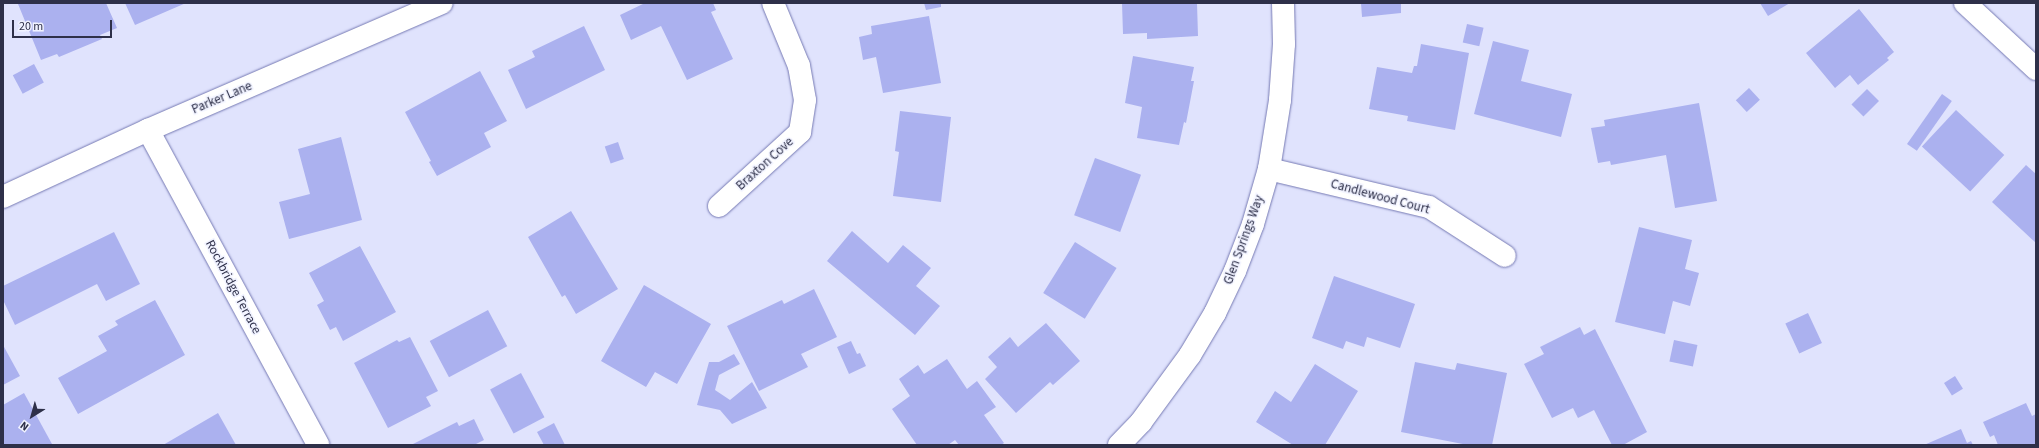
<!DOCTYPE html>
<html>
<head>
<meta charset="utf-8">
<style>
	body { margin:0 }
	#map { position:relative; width:2039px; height:448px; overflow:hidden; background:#e0e3fd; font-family:"Source Sans 3",sans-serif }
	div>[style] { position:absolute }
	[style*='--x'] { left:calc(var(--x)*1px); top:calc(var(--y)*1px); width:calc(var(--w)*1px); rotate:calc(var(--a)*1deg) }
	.building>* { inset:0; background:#abb1ef; transform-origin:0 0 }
	.roads { filter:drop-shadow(0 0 1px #7579b3) drop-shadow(0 0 1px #7579b3) }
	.minor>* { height:22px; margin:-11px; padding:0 11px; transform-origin:11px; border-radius:11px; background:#fff }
	.tertiary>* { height:22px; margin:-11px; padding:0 11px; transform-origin:11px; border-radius:11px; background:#fff }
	span { translate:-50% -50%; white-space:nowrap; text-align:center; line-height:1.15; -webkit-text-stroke:3px #f0f2ff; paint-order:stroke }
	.street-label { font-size:13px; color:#2e3049 }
	.frame { position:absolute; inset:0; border:4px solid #2e3049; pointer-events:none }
	.north { position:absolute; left:12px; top:396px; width:40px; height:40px; -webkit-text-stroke:3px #f0f2ff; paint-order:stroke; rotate:217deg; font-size:11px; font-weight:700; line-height:16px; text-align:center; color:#2e3049 }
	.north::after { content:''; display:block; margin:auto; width:14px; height:18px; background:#2e3049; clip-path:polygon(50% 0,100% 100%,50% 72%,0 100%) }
	.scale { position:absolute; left:12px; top:20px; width:100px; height:18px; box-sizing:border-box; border:2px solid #2e3049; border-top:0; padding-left:5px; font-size:12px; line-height:14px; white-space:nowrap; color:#2e3049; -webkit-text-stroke:3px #f0f2ff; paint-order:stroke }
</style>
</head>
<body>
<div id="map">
	<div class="building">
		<i style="clip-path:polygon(20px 3px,106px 3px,117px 28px,100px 35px,102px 39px,59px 57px,57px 54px,41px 60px,18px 4px)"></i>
		<i style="clip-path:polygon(125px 3px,186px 3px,135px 25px)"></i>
		<i style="clip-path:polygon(645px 3px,713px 3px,716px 10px,711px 12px,733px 59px,687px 80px,661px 26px,631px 40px,620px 15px)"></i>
		<i style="clip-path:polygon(924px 3px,941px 3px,941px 7px,926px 10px)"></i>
		<i style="clip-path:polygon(1122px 3px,1197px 3px,1198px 36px,1147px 39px,1147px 33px,1123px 34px)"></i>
		<i style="clip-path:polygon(1361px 3px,1401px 3px,1401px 13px,1362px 17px)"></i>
		<i style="clip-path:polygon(1760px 3px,1790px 3px,1768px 16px)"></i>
		<i style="clip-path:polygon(1859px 9px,1894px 52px,1887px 58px,1889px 60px,1858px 85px,1850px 75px,1835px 88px,1806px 53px)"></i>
		<i style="clip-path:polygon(929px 16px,941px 83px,883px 93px,876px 57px,863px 60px,859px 37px,872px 34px,871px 26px)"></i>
		<i style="left:1467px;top:24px;width:17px;height:19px;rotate:13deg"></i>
		<i style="clip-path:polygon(584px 26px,605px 70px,526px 109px,508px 70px,535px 57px,532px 51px)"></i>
		<i style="clip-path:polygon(1493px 41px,1529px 50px,1521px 81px,1572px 94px,1561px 137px,1474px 114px)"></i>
		<i style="clip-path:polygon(1421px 44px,1469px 53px,1455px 130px,1407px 121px,1408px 116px,1369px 109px,1377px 67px,1412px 73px,1414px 66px,1417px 66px)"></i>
		<i style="clip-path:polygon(1133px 56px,1194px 67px,1191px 81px,1194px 81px,1186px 123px,1184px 122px,1179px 145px,1137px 138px,1142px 107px,1125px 103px)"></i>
		<i style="left:34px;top:64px;width:21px;height:24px;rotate:62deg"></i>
		<i style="clip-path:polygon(480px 71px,507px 121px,484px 133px,491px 147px,437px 176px,429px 162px,431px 161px,405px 112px)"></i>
		<i style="left:1749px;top:88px;width:16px;height:18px;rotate:47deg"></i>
		<i style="left:1867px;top:89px;width:17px;height:22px;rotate:45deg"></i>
		<i style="left:1942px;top:94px;width:12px;height:61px;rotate:35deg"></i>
		<i style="clip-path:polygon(1699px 103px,1717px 201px,1675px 208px,1666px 155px,1611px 165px,1610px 161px,1598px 163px,1591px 128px,1605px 126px,1604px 120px)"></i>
		<i style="left:1956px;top:110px;width:66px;height:50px;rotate:43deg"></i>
		<i style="clip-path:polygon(900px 111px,951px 117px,941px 202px,893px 196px,899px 152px,895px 151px)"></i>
		<i style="clip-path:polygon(341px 137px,362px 220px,289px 239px,279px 202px,310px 194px,298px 149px)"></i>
		<i style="left:618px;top:142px;width:18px;height:14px;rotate:71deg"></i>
		<i style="left:1095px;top:158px;width:49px;height:61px;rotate:20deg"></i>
		<i style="clip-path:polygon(2026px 165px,2036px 174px,2036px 243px,1992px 202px)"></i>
		<i style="clip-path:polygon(571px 211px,618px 289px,576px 314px,565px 295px,562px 297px,528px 237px)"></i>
		<i style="clip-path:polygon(1639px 227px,1692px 240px,1685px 269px,1699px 273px,1690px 306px,1673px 301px,1665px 334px,1615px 322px)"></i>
		<i style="clip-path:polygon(852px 231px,888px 263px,903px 245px,931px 268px,916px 286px,940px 306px,915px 335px,827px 261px)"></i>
		<i style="clip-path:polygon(114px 232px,140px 284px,106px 301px,97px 284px,15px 325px,3px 300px,3px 286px)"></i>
		<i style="left:1075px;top:242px;width:49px;height:60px;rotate:32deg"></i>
		<i style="clip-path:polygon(360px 246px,396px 312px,343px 341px,336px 327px,330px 330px,317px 305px,324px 301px,309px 273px)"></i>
		<i style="clip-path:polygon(1334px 276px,1415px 304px,1400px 348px,1367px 337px,1364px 347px,1346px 341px,1343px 349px,1312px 338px)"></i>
		<i style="clip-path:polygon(644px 285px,711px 324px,677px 384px,655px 372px,646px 387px,601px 361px)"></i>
		<i style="clip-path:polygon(814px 289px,837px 337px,801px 354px,808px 367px,759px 391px,727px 326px,782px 300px,784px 304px)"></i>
		<i style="clip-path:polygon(155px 300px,185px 355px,78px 414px,58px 378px,107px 351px,98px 336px,118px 325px,115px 321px)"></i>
		<i style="left:488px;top:310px;width:41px;height:66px;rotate:62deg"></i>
		<i style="left:1808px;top:313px;width:33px;height:25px;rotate:65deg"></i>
		<i style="clip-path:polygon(1046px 323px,1080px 361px,1053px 385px,1050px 382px,1016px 413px,985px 379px,997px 367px,988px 357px,1010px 337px,1018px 347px)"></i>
		<i style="clip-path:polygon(1580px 327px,1584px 335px,1595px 329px,1647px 432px,1623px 445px,1612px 445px,1594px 410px,1578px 418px,1573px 408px,1552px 418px,1524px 364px,1544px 354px,1540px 347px)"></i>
		<i style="clip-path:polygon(410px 337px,438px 391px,426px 397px,431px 406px,388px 428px,354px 363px,397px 340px,399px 342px)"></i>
		<i style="left:1674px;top:340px;width:24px;height:22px;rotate:12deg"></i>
		<i style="clip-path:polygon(851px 341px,857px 354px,860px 353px,866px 366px,849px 374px,837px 347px)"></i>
		<i style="clip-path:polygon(3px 345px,20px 376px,3px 385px)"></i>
		<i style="clip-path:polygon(734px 354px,740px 364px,719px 375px,715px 390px,730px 400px,752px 382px,767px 408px,732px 424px,720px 410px,697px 405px,709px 362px,719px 362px)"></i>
		<i style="clip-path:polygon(947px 359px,967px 389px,977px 381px,996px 407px,984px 415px,1004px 443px,1001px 445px,959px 445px,955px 440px,948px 445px,917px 445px,892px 409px,910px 396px,899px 379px,918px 365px,924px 374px)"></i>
		<i style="clip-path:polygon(1415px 362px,1455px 370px,1457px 363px,1507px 373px,1492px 445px,1468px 445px,1401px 432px)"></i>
		<i style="clip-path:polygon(1315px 364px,1358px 391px,1325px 445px,1293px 445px,1256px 422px,1275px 391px,1291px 402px)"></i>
		<i style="left:521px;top:373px;width:50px;height:35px;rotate:62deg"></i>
		<i style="left:1955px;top:376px;width:15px;height:13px;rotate:58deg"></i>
		<i style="clip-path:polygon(24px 393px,52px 444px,50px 445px,3px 445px,3px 405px)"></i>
		<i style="clip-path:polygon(2026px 403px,2032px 416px,2036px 414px,2036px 445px,1998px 445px,1994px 435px,1990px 437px,1983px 422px)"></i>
		<i style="clip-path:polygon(218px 413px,236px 445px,163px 445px)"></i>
		<i style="clip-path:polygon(474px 419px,484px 440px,474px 445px,411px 445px,457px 422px,459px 426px)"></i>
		<i style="clip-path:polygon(554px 423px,565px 445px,544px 445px,537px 432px)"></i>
		<i style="clip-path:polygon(1961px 429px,1967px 443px,1971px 441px,1973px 445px,1924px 445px)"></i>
	</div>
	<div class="roads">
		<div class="minor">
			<i style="--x:1965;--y:3;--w:97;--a:42.9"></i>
			<i style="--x:148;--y:130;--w:358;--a:61.6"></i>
			<i style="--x:1269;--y:169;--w:164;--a:13.4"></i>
			<i style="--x:1429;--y:207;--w:90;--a:32.8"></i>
			<i style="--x:719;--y:206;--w:110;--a:-42.4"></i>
			<i style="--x:800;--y:132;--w:32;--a:-81"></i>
			<i style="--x:805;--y:100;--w:35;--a:-100"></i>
			<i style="--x:799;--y:66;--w:68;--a:-112.4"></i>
			<i style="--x:1119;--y:445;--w:32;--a:-46"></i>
			<i style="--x:1141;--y:422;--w:83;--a:-53.8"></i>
			<i style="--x:1190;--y:355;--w:49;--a:-59.2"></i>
			<i style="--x:1215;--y:313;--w:47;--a:-64.5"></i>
			<i style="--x:1235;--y:271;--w:50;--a:-69"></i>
			<i style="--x:1253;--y:224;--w:57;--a:-73.8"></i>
			<i style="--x:1269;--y:169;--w:70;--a:-80.9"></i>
			<i style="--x:1280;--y:100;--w:56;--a:-85.9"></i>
			<i style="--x:1284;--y:44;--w:41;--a:-91.4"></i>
		</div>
		<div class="tertiary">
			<i style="--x:3;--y:197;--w:160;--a:-24.8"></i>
			<i style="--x:148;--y:130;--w:320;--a:-23.4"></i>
		</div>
	</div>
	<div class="street-label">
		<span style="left:222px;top:98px;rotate:-23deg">Parker Lane</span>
		<span style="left:765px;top:164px;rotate:-42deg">Braxton Cove</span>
		<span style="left:1380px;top:197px;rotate:15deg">Candlewood Court</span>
		<span style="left:1244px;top:240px;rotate:-70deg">Glen Springs Way</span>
		<span style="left:233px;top:287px;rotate:62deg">Rockbridge Terrace</span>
	</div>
	<div class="frame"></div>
	<div class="north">N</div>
	<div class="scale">20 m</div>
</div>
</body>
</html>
